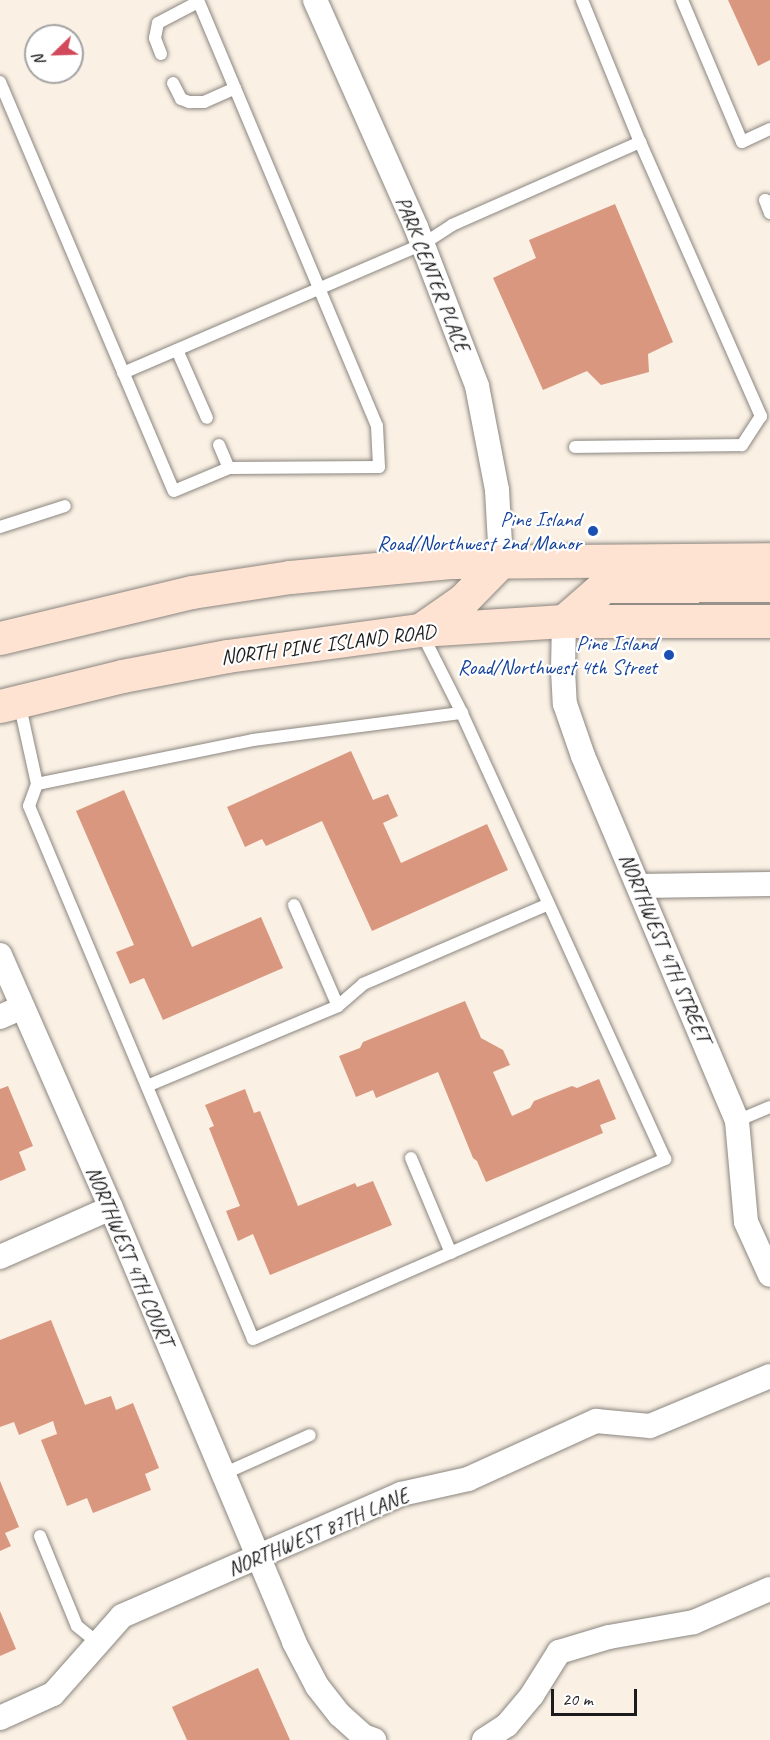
<!DOCTYPE html>
<html>
<head>
<meta charset="utf-8">
<style>
	body { margin:0 }
	#map { position:relative; width:770px; height:1740px; overflow:hidden; background:#faf0e3; font-family:Caveat,sans-serif }
	div>[style] { position:absolute }
	[style*='--x'] { left:calc(var(--x)*1px); top:calc(var(--y)*1px); width:calc(var(--w)*1px); rotate:calc(var(--a)*1deg) }
	.building>* { inset:0; background:#da977f }
	.roads { filter:drop-shadow(0 0 2px #8b8680) drop-shadow(0 0 2px #8b8680) }
	.service>* { height:12px; margin:-6px; padding:0 6px; transform-origin:6px; border-radius:6px; background:#fff }
	.minor>* { height:24px; margin:-12px; padding:0 12px; transform-origin:12px; border-radius:12px; background:#fff }
	.secondary>* { height:33px; margin:-16.5px; padding:0 16.5px; transform-origin:16.5px; border-radius:16.5px; background:#fee3d2 }
	.dots>* { width:16px; height:16px; translate:-50% -50%; box-sizing:border-box; border:3px solid #fff; border-radius:50% }
	span { translate:-50% -50%; white-space:nowrap; text-align:center; line-height:1.15; -webkit-text-stroke:4.5px #fff; paint-order:stroke }
	.street-label { font-size:21px; color:#1c1c1c }
	.transit-label { font-size:21px; color:#164399 }
	.right { translate:-100% -50%; text-align:right }
	.north { position:absolute; left:24px; top:24px; width:60px; height:60px; box-sizing:border-box; background:#fff; border:2px solid #a4a4a4; border-radius:50%; rotate:247deg; font-size:16px; font-weight:700; line-height:24px; text-align:center; color:#1c1c1c }
	.north::after { content:''; display:block; margin:auto; width:21px; height:27px; background:#d1495b; clip-path:polygon(50% 0,100% 100%,50% 72%,0 100%) }
	.scale { position:absolute; left:551px; top:1689px; width:86px; height:27px; box-sizing:border-box; border:3px solid #1c1c1c; border-top:0; padding-left:8px; font-size:18px; line-height:21px; white-space:nowrap; color:#1c1c1c; -webkit-text-stroke:4px #fff; paint-order:stroke }
</style>
</head>
<body>
<div id="map">
	<div class="building">
		<i style="clip-path:polygon(728px 0,770px 0,770px 60px,758px 66px)"></i>
		<i style="clip-path:polygon(615px 204px,673px 342px,648px 354px,649px 372px,601px 385px,587px 371px,543px 390px,493px 278px,536px 258px,529px 240px)"></i>
		<i style="clip-path:polygon(351px 751px,373px 800px,388px 794px,398px 816px,383px 823px,401px 863px,487px 824px,508px 870px,372px 931px,322px 821px,266px 846px,262px 839px,245px 847px,227px 807px)"></i>
		<i style="clip-path:polygon(124px 790px,192px 947px,261px 917px,283px 968px,163px 1020px,144px 978px,130px 984px,116px 952px,134px 945px,76px 811px)"></i>
		<i style="clip-path:polygon(465px 1001px,481px 1038px,503px 1050px,510px 1065px,493px 1072px,512px 1116px,530px 1108px,534px 1101px,572px 1086px,577px 1088px,599px 1079px,616px 1119px,600px 1125px,603px 1133px,486px 1182px,477px 1161px,473px 1158px,438px 1072px,376px 1098px,373px 1090px,356px 1097px,339px 1056px,360px 1048px,363px 1042px)"></i>
		<i style="clip-path:polygon(8px 1086px,33px 1146px,19px 1152px,26px 1170px,0 1181px,0 1089px)"></i>
		<i style="clip-path:polygon(245px 1089px,254px 1113px,260px 1111px,298px 1206px,355px 1183px,357px 1187px,373px 1181px,392px 1225px,270px 1275px,253px 1234px,238px 1241px,226px 1211px,240px 1206px,209px 1128px,214px 1126px,205px 1105px)"></i>
		<i style="clip-path:polygon(51px 1320px,85px 1405px,111px 1396px,116px 1410px,133px 1403px,159px 1468px,145px 1474px,151px 1490px,93px 1513px,87px 1498px,67px 1506px,41px 1440px,57px 1434px,53px 1421px,19px 1435px,14px 1422px,0 1427px,0 1340px)"></i>
		<i style="clip-path:polygon(0 1481px,19px 1527px,5px 1533px,11px 1546px,0 1551px)"></i>
		<i style="clip-path:polygon(0 1611px,16px 1649px,0 1656px)"></i>
		<i style="clip-path:polygon(258px 1668px,290px 1740px,187px 1740px,172px 1707px)"></i>
	</div>
	<div class="roads">
		<div class="service">
			<i style="--x:582;--y:0;--w:153;--a:67.8"></i>
			<i style="--x:682;--y:0;--w:154;--a:67.1"></i>
			<i style="--x:742;--y:142;--w:31;--a:-25"></i>
			<i style="--x:161;--y:54;--w:17;--a:-111"></i>
			<i style="--x:155;--y:38;--w:15;--a:-79"></i>
			<i style="--x:158;--y:23;--w:45;--a:-27.7"></i>
			<i style="--x:0;--y:82;--w:444;--a:67"></i>
			<i style="--x:174;--y:491;--w:60;--a:-22.7"></i>
			<i style="--x:229;--y:468;--w:150;--a:-0.4"></i>
			<i style="--x:379;--y:467;--w:41;--a:-92.8"></i>
			<i style="--x:377;--y:426;--w:462;--a:-112.8"></i>
			<i style="--x:173;--y:83;--w:18;--a:63"></i>
			<i style="--x:181;--y:99;--w:9;--a:21"></i>
			<i style="--x:189;--y:102;--w:15;--a:0"></i>
			<i style="--x:204;--y:102;--w:34;--a:-24"></i>
			<i style="--x:770;--y:202;--w:5;--a:-158"></i>
			<i style="--x:765;--y:200;--w:14;--a:69"></i>
			<i style="--x:177;--y:350;--w:74;--a:66.2"></i>
			<i style="--x:123;--y:373;--w:327;--a:-23.3"></i>
			<i style="--x:423;--y:244;--w:35;--a:-33"></i>
			<i style="--x:452;--y:225;--w:206;--a:-23.8"></i>
			<i style="--x:640;--y:142;--w:300;--a:66.2"></i>
			<i style="--x:761;--y:416;--w:35;--a:123"></i>
			<i style="--x:742;--y:445;--w:167;--a:179.3"></i>
			<i style="--x:219;--y:445;--w:25;--a:67"></i>
			<i style="--x:0;--y:527;--w:68;--a:-17.9"></i>
			<i style="--x:19;--y:702;--w:84;--a:77.6"></i>
			<i style="--x:37;--y:784;--w:220;--a:-11.5"></i>
			<i style="--x:253;--y:740;--w:211;--a:-7.4"></i>
			<i style="--x:462;--y:713;--w:91;--a:-116.8"></i>
			<i style="--x:37;--y:784;--w:23;--a:110"></i>
			<i style="--x:29;--y:806;--w:578;--a:67.2"></i>
			<i style="--x:253;--y:1339;--w:450;--a:-23.6"></i>
			<i style="--x:665;--y:1159;--w:490;--a:-114.5"></i>
			<i style="--x:294;--y:905;--w:110;--a:66.5"></i>
			<i style="--x:147;--y:1086;--w:207;--a:-22.7"></i>
			<i style="--x:338;--y:1006;--w:33;--a:-41"></i>
			<i style="--x:363;--y:984;--w:202;--a:-23.3"></i>
			<i style="--x:737;--y:1121;--w:36;--a:-23"></i>
			<i style="--x:411;--y:1158;--w:103;--a:67.2"></i>
			<i style="--x:223;--y:1474;--w:95;--a:-24.1"></i>
			<i style="--x:40;--y:1536;--w:97;--a:67.7"></i>
			<i style="--x:77;--y:1626;--w:27;--a:39"></i>
		</div>
		<div class="minor">
			<i style="--x:315;--y:0;--w:248;--a:66"></i>
			<i style="--x:416;--y:227;--w:170;--a:69"></i>
			<i style="--x:477;--y:386;--w:106;--a:79.1"></i>
			<i style="--x:497;--y:490;--w:71;--a:86.8"></i>
			<i style="--x:564;--y:621;--w:49;--a:91.2"></i>
			<i style="--x:563;--y:670;--w:34;--a:87"></i>
			<i style="--x:565;--y:704;--w:55;--a:70.9"></i>
			<i style="--x:583;--y:756;--w:396;--a:67.1"></i>
			<i style="--x:737;--y:1121;--w:101;--a:84.9"></i>
			<i style="--x:746;--y:1222;--w:58;--a:65.6"></i>
			<i style="--x:640;--y:886;--w:130;--a:-0.9"></i>
			<i style="--x:0;--y:955;--w:276;--a:66.3"></i>
			<i style="--x:111;--y:1208;--w:471;--a:67.1"></i>
			<i style="--x:294;--y:1642;--w:50;--a:62.4"></i>
			<i style="--x:317;--y:1686;--w:37;--a:52"></i>
			<i style="--x:340;--y:1715;--w:31;--a:42"></i>
			<i style="--x:363;--y:1736;--w:12;--a:20"></i>
			<i style="--x:0;--y:1017;--w:24;--a:-24"></i>
			<i style="--x:0;--y:1257;--w:121;--a:-23.8"></i>
			<i style="--x:0;--y:1718;--w:58;--a:-24.4"></i>
			<i style="--x:53;--y:1694;--w:104;--a:-48.5"></i>
			<i style="--x:122;--y:1616;--w:305;--a:-23.6"></i>
			<i style="--x:401;--y:1494;--w:69;--a:-12.6"></i>
			<i style="--x:468;--y:1479;--w:141;--a:-24.4"></i>
			<i style="--x:596;--y:1421;--w:54;--a:5.3"></i>
			<i style="--x:650;--y:1426;--w:130;--a:-22.6"></i>
			<i style="--x:484;--y:1740;--w:27;--a:-33"></i>
			<i style="--x:507;--y:1725;--w:39;--a:-50"></i>
			<i style="--x:532;--y:1695;--w:51;--a:-57.9"></i>
			<i style="--x:559;--y:1652;--w:52;--a:-16.7"></i>
			<i style="--x:609;--y:1637;--w:86;--a:-10"></i>
			<i style="--x:694;--y:1622;--w:83;--a:-23.5"></i>
		</div>
		<div class="secondary">
			<i style="--x:564;--y:621;--w:53;--a:-41.2"></i>
			<i style="--x:604;--y:586;--w:166;--a:-0.3"></i>
			<i style="--x:420;--y:630;--w:52;--a:-34.9"></i>
			<i style="--x:463;--y:600;--w:54;--a:-45.7"></i>
			<i style="--x:0;--y:638;--w:197;--a:-13.5"></i>
			<i style="--x:192;--y:592;--w:99;--a:-8.7"></i>
			<i style="--x:290;--y:577;--w:163;--a:-5.3"></i>
			<i style="--x:452;--y:562;--w:318;--a:-0.5"></i>
			<i style="--x:0;--y:706;--w:126;--a:-13.8"></i>
			<i style="--x:122;--y:676;--w:107;--a:-10.8"></i>
			<i style="--x:227;--y:656;--w:195;--a:-7.7"></i>
			<i style="--x:420;--y:630;--w:144;--a:-3.6"></i>
			<i style="--x:564;--y:621;--w:206;--a:0"></i>
		</div>
	</div>
	<div class="dots">
		<i style="left:593px;top:531px;background:#1a4fb4"></i>
		<i style="left:669px;top:655px;background:#1a4fb4"></i>
	</div>
	<div class="street-label">
		<span style="left:433px;top:274px;rotate:68deg">PARK CENTER PLACE</span>
		<span style="left:328px;top:644px;rotate:-7deg">NORTH PINE ISLAND ROAD</span>
		<span style="left:665px;top:948px;rotate:67deg">NORTHWEST 4TH STREET</span>
		<span style="left:130px;top:1256px;rotate:67deg">NORTHWEST 4TH COURT</span>
		<span style="left:318px;top:1532px;rotate:-23deg">NORTHWEST 87TH LANE</span>
	</div>
	<div class="transit-label">
		<span class="right" style="left:581px;top:531px">Pine Island<br>Road/Northwest 2nd Manor</span>
		<span class="right" style="left:657px;top:655px">Pine Island<br>Road/Northwest 4th Street</span>
	</div>
	<div class="north">N</div>
	<div class="scale">20 m</div>
</div>
</body>
</html>
